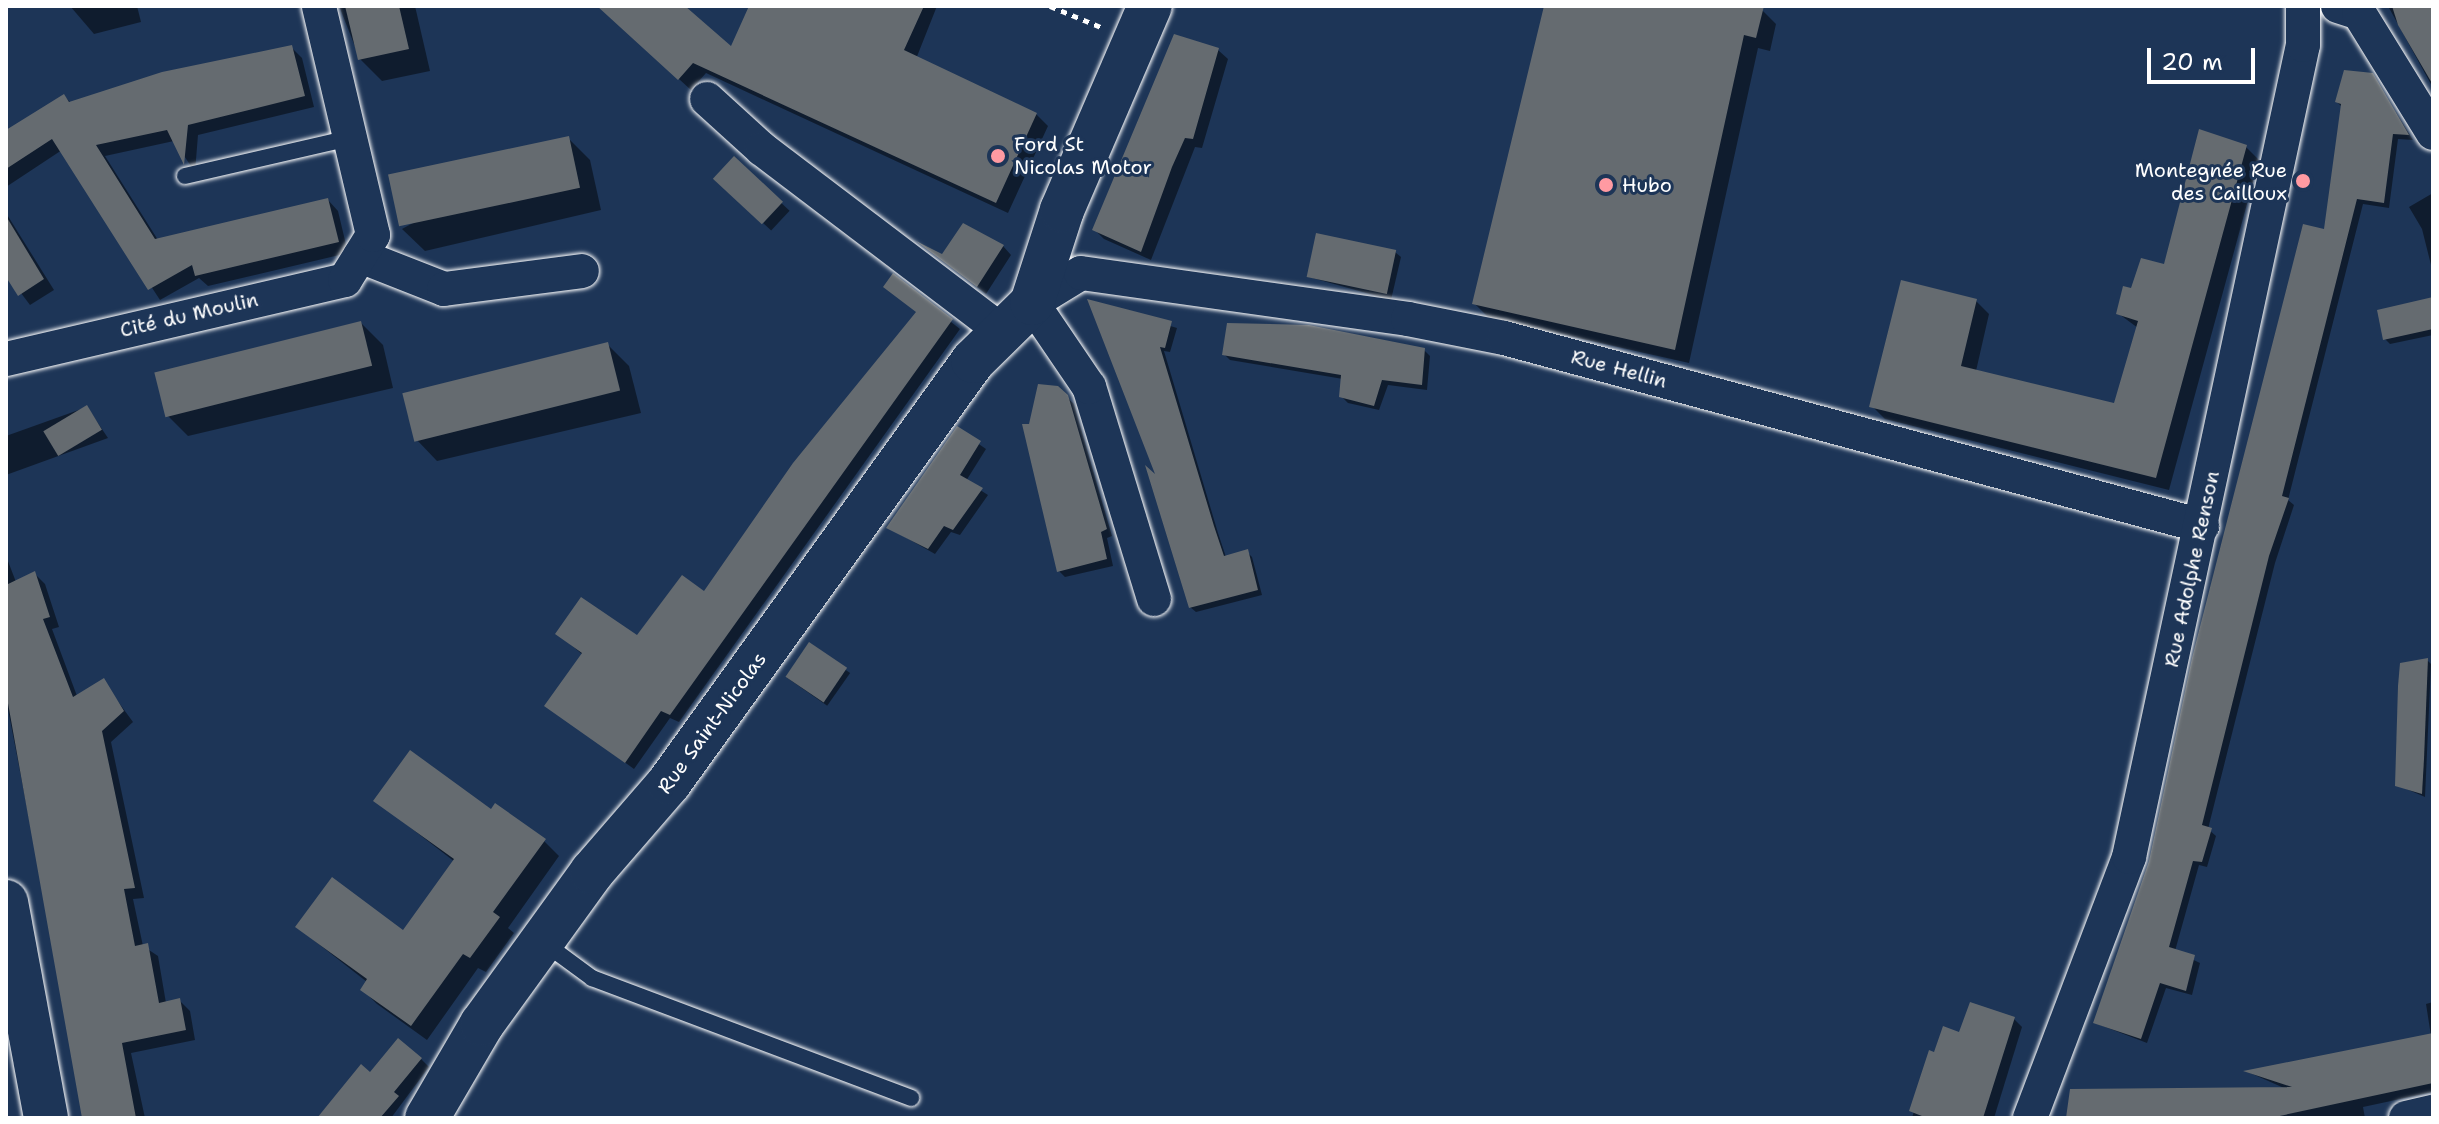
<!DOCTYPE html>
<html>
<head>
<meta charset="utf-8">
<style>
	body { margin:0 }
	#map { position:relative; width:2439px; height:1124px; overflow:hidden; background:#1d3557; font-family:"Shantell Sans",sans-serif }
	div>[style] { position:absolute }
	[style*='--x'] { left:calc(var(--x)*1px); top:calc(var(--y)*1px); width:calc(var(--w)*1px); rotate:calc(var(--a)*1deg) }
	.shadow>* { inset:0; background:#0007; transform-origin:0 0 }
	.building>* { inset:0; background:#656b70; transform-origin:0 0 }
	.path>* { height:5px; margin-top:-2.5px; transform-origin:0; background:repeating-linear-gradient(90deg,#fff 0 6px,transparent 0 12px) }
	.roads { filter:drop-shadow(0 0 2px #fff) drop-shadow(0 0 2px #fff) }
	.lane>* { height:16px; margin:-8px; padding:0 8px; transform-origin:8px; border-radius:8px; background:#1d3557 }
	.street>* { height:34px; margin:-17px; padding:0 17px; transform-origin:17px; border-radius:17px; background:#1d3557 }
	.secondary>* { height:44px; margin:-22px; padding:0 22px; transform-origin:22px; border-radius:22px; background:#1d3557 }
	.dots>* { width:22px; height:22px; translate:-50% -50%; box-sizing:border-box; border:4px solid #1d3557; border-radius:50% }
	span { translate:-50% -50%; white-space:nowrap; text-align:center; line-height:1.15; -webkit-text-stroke:6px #1d3557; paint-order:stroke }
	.poi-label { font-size:20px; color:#fff }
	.left { translate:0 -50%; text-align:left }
	.right { translate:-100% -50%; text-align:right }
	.street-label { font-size:20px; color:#fff }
	.frame { position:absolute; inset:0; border:8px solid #fff; pointer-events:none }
	.scale { position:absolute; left:2147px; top:48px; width:108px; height:36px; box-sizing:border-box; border:4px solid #fff; border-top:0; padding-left:10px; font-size:24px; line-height:28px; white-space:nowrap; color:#fff; -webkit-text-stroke:6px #1d3557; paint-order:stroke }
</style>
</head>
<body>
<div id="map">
	<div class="shadow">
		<i style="clip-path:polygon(70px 6px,137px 6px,141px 22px,94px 34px)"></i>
		<i style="clip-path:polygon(339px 6px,415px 6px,430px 71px,382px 81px,360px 59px)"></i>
		<i style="clip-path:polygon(599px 6px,684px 6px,731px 49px,751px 6px,937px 6px,916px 59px,1036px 114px,1048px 126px,1008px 213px,706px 73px,691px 90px)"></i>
		<i style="clip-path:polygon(1567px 6px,1748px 6px,1762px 10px,1776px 24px,1770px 51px,1758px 48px,1689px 363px,1489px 318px,1475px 304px)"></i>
		<i style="clip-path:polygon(2388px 6px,2433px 6px,2433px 88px)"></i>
		<i style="clip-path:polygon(292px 48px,302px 58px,314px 107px,198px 135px,195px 172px,174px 141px,105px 156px,158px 240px,328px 200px,338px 211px,348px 253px,208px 286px,199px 278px,160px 300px,62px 150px,6px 187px,6px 133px,64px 96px,71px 103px)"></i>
		<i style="clip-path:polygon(1218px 50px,1228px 59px,1202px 148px,1195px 147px,1151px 260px,1104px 239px,1094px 229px)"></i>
		<i style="clip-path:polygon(2372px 75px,2413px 140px,2398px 139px,2389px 208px,2363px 204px,2288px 500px,2294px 505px,2275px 563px,2208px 829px,2216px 836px,2207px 867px,2199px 865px,2175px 951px,2200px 963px,2192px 995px,2166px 988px,2147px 1043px,2095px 1023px,2150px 862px,2326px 231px,2342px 107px,2337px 102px)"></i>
		<i style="clip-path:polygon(568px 138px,590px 160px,601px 210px,425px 251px,402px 229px)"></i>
		<i style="clip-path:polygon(2246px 147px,2259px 160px,2169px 490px,1885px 419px,1872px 406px,1976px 301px,1989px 314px,1976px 371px,2116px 405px,2138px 328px,2119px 314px,2133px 290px,2165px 266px)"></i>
		<i style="left:734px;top:159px;width:76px;height:27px;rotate:43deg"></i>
		<i style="clip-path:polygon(2433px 193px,2433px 273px,2422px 229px,2409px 207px)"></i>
		<i style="clip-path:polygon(6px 213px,54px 290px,30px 305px,6px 273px)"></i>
		<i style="clip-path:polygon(1003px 246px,1011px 255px,986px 294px,926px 248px,943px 256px)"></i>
		<i style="clip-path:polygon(1395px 252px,1401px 257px,1391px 300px,1309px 277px)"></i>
		<i style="clip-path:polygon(893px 276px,960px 329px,679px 722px,670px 718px,634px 769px,547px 706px,583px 655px,557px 633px,637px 638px,704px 594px,918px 313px)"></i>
		<i style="clip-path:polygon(2433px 299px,2433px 335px,2390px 344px,2385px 339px)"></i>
		<i style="clip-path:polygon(1090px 302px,1177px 328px,1170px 352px,1164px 351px,1218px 533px,1226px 557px,1247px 552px,1252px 557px,1262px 595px,1196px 612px,1190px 607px,1160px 481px)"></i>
		<i style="clip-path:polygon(361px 323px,383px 345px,393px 388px,188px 436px,166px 414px)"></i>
		<i style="clip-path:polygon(607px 344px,629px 366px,641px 413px,437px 461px,415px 438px)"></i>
		<i style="clip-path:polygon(1424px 350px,1430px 356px,1427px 390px,1388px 385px,1379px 410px,1348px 403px,1342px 397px,1343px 379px,1230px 360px,1224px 354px)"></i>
		<i style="clip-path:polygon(1057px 388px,1074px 404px,1112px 536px,1107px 538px,1113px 566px,1065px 577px,1059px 571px,1031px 426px)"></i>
		<i style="clip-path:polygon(87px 407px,108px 438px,6px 475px,6px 436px)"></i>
		<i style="clip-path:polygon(957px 429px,986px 449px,966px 481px,988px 495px,960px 535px,951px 532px,935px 554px,889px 528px)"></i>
		<i style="clip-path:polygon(6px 556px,16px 582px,35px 574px,45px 584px,59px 627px,52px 629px,77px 696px,103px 681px,133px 722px,111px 742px,144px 898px,133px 899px,143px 946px,158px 956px,166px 1003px,179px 1000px,190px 1011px,195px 1040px,131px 1053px,145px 1118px,87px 1118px,6px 699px)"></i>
		<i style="left:810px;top:645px;width:49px;height:40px;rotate:35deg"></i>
		<i style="clip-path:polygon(2427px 660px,2431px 664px,2425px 797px,2397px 785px)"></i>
		<i style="clip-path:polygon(376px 801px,491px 812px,544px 841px,559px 856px,508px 928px,514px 933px,486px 972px,478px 968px,427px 1040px,377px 1004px,362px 989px,367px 982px,297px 927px,404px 933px,455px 862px)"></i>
		<i style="clip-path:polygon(2433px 1002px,2433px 1092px,2363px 1107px,2365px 1118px,2068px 1118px,2284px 1088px,2248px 1072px,2431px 1036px,2426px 1004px)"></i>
		<i style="clip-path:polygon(2014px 1019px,2022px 1027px,1994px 1118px,1912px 1118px,1931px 1053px)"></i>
		<i style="clip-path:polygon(421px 1059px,429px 1067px,391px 1118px,317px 1118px,362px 1067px,370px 1074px)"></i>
	</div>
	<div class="building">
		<i style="clip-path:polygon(345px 6px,399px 6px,409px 49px,358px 60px)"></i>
		<i style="clip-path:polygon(597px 6px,685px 6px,731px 46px,749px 6px,924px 6px,904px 50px,1037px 113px,996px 203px,693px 63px,678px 80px)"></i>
		<i style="clip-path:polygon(1544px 6px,1764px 6px,1756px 38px,1744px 35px,1675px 350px,1472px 304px)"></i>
		<i style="clip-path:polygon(2392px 6px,2433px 6px,2433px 85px,2398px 25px)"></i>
		<i style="clip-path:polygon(1174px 34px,1219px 48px,1193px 139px,1185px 138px,1172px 167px,1141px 252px,1092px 230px)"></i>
		<i style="clip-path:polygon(292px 45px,305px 96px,188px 125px,184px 165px,167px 130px,96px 145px,155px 239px,328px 198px,339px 242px,195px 276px,192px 265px,148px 290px,52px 139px,6px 169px,6px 130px,64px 94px,69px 102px,162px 72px)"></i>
		<i style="clip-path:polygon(2344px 70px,2373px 73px,2409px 135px,2393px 134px,2384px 203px,2357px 199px,2282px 496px,2289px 498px,2269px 556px,2202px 825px,2212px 828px,2202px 862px,2193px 861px,2169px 947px,2195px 955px,2186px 991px,2160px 983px,2141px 1039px,2093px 1023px,2149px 861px,2192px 658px,2303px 224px,2324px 229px,2341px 104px,2335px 102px)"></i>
		<i style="clip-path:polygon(2199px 129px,2247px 145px,2156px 478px,1869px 407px,1901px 280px,1977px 299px,1961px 366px,2114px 403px,2138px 321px,2116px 314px,2123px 286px,2131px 288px,2141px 258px,2164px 264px)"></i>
		<i style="left:569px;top:136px;width:53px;height:185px;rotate:78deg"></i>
		<i style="left:734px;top:156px;width:67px;height:31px;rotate:43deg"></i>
		<i style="clip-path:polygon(6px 216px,44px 279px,18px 296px,6px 277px)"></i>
		<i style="clip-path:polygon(963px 223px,1004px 245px,977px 287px,916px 241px,942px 254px)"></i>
		<i style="left:1316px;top:233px;width:82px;height:45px;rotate:12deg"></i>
		<i style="clip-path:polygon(893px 273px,953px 319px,670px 715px,661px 711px,625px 763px,544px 706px,582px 653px,555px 634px,581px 597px,637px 635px,682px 575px,704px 591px,793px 463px,916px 312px,883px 287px)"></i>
		<i style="clip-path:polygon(2433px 297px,2433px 329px,2383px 340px,2377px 310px)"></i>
		<i style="clip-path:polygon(1087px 299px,1172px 321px,1165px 348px,1160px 347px,1214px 526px,1224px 556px,1248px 549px,1258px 590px,1189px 608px,1145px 465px,1155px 474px)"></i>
		<i style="left:361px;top:321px;width:46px;height:213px;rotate:76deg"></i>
		<i style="clip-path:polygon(1227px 323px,1309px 325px,1425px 348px,1422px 385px,1382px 380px,1374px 406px,1339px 397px,1341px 375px,1222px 355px)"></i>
		<i style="left:608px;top:342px;width:50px;height:212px;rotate:76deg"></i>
		<i style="clip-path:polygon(1038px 384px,1058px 386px,1068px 395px,1107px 529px,1101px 532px,1107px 559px,1057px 572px,1022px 424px,1029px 424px)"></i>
		<i style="left:87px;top:405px;width:29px;height:51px;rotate:59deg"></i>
		<i style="clip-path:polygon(957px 426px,981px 441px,960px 475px,983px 488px,953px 530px,944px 526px,928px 549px,886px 528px)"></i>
		<i style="clip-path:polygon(35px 571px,50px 617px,43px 619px,73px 697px,104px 678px,124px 711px,102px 731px,135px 888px,124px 889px,135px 946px,148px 943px,159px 1003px,180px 998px,186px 1030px,122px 1043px,136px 1118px,82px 1118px,6px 692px,6px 585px)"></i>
		<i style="left:809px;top:642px;width:46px;height:42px;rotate:34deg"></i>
		<i style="clip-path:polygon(2428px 658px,2424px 759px,2422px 794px,2395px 786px,2398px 686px,2400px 663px)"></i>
		<i style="clip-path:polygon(410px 750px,491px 809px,495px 803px,546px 839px,493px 912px,500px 917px,470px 958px,463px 954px,411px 1026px,360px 990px,367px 979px,295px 927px,332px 877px,403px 930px,454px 859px,373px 801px)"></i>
		<i style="clip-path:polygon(1970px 1002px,2015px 1017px,1983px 1118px,1927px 1118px,1909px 1111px,1929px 1050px,1934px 1052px,1943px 1026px,1959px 1032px)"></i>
		<i style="clip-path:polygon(2433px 1033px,2433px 1083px,2270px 1118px,2066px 1118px,2070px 1089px,2292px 1087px,2243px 1071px)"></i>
		<i style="clip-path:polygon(398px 1038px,422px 1058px,394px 1092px,399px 1096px,380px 1118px,317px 1118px,361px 1064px,370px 1072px)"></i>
	</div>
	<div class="path">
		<i style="--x:1050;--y:6;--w:55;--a:22.4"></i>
	</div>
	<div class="roads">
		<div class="lane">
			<i style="--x:185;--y:176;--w:169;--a:-13"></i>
			<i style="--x:543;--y:942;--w:61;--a:36.3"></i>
			<i style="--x:592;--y:978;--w:341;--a:20.6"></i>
		</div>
		<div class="street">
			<i style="--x:2338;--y:6;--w:22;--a:18"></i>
			<i style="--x:2359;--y:13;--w:141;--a:58.3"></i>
			<i style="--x:707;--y:99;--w:74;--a:42.3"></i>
			<i style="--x:762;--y:149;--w:303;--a:37.2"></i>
			<i style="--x:360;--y:256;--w:90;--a:21.4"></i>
			<i style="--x:444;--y:289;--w:139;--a:-7.4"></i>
			<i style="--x:6;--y:359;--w:348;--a:-13.1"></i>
			<i style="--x:345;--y:280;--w:53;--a:-58.1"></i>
			<i style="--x:373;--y:235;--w:235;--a:-103.3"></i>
			<i style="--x:1154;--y:599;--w:222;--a:-107"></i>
			<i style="--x:1089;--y:387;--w:102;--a:-124.2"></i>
			<i style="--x:1032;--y:303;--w:57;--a:-31.5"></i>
			<i style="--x:1081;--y:273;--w:330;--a:8"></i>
			<i style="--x:1408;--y:319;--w:98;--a:11.2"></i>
			<i style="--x:1504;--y:338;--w:723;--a:15.07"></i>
			<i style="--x:2030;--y:1118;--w:279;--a:-69.2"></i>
			<i style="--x:2129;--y:857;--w:830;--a:-77.91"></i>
			<i style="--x:2303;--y:45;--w:39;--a:-90"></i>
			<i style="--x:2406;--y:1118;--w:28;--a:-13"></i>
		</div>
		<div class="secondary">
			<i style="--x:6;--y:902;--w:220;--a:79.5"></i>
			<i style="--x:427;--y:1118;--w:109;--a:-59.7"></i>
			<i style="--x:482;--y:1024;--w:188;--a:-54.1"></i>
			<i style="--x:592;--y:872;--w:118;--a:-49.1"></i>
			<i style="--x:669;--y:783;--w:520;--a:-54.23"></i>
			<i style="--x:973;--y:361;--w:83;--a:-44.5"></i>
			<i style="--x:1032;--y:303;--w:98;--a:-72.1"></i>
			<i style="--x:1062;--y:210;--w:222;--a:-66.7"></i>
		</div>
	</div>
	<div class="dots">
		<i style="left:998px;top:156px;background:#ff9aa2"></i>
		<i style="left:2303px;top:181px;background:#ff9aa2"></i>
		<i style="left:1606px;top:185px;background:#ff9aa2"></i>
	</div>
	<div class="poi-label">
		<span class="left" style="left:1014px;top:156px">Ford St<br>Nicolas Motor</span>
		<span class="right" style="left:2287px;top:182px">Montegnée Rue<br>des Cailloux</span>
		<span class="left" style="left:1622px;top:185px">Hubo</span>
	</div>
	<div class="street-label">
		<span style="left:189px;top:315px;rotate:-13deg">Cité du Moulin</span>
		<span style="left:1619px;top:369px;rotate:15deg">Rue Hellin</span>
		<span style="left:2192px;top:569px;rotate:-78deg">Rue Adolphe Renson</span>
		<span style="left:712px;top:723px;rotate:-54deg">Rue Saint-Nicolas</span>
	</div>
	<div class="frame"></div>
	<div class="scale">20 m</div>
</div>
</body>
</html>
